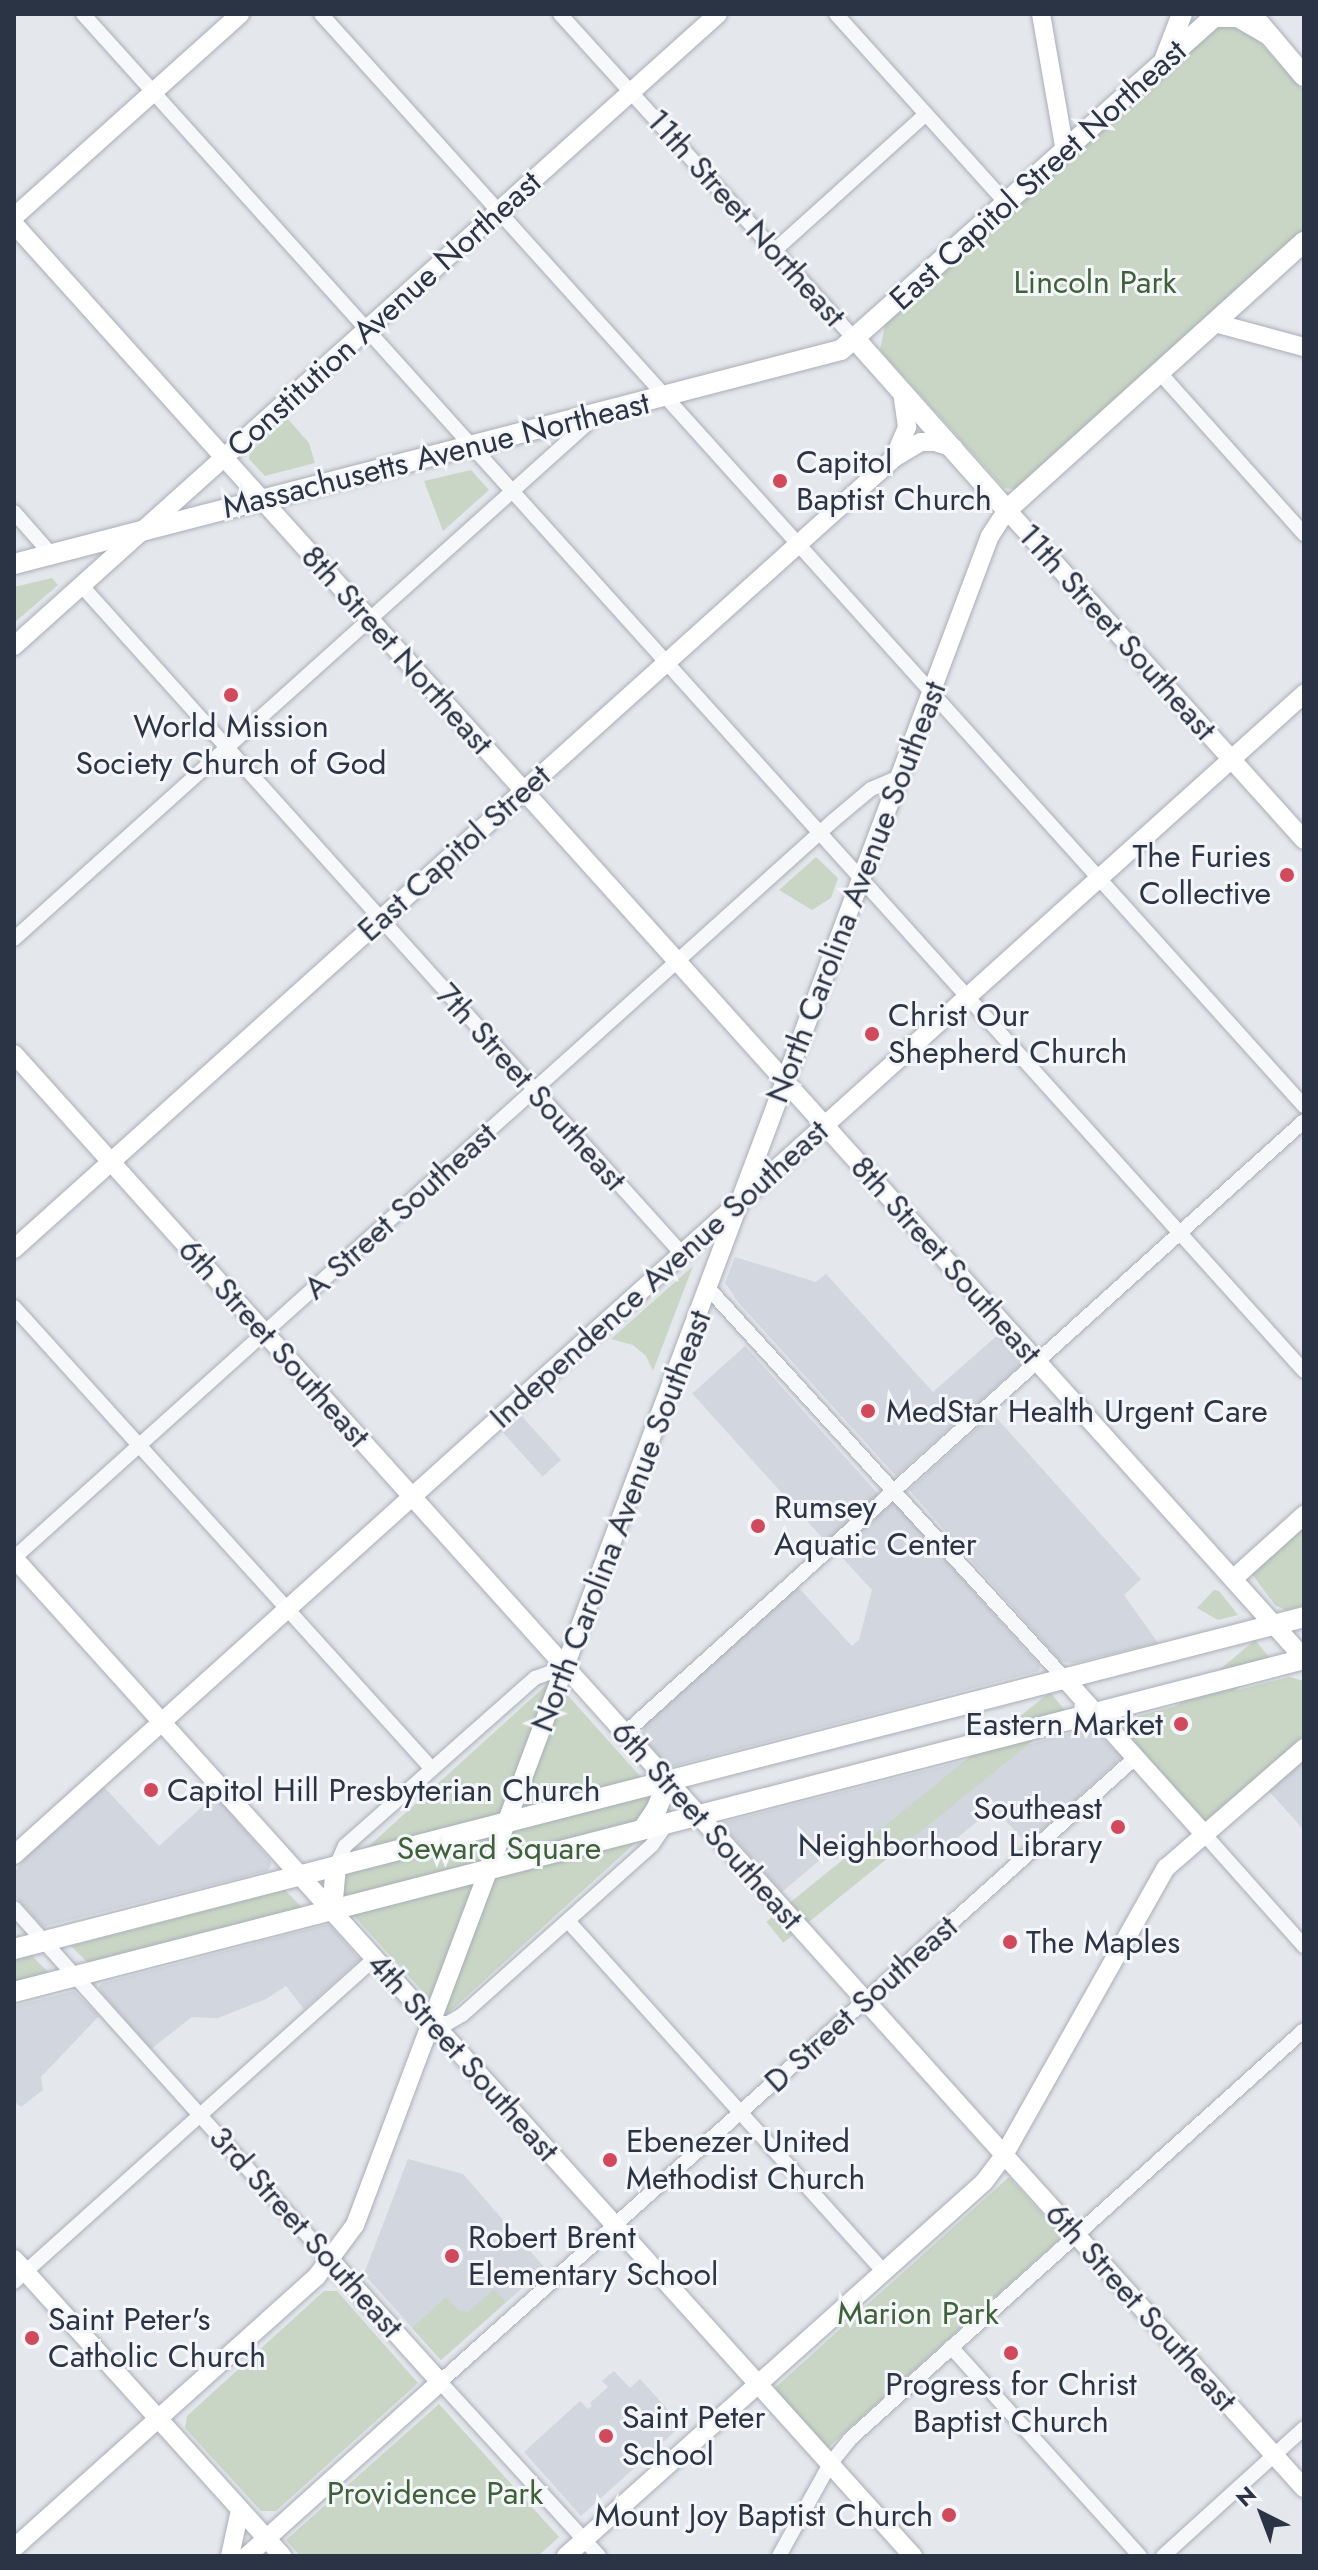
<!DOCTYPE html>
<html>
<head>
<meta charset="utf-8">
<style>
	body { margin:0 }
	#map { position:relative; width:1318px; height:2570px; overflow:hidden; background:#e4e7ec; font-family:Jost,sans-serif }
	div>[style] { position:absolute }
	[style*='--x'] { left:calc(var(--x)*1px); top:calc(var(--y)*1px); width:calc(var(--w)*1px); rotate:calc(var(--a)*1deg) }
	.built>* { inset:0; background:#d2d6de; transform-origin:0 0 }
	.green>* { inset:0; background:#c9d6c5; transform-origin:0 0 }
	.roads { filter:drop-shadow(0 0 2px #a9aeb7) drop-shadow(0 0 2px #a9aeb7) }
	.street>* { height:14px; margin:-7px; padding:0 7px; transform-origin:7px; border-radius:7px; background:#f7f8fa }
	.secondary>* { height:18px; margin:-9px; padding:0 9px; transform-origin:9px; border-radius:9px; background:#fff }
	.primary>* { height:20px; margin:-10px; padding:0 10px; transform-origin:10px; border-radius:10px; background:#fff }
	.dots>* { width:22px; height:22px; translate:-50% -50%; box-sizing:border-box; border:4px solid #f4f6f9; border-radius:50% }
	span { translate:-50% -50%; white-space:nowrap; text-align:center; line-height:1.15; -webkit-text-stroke:6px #f4f6f9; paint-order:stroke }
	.street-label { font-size:32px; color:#2b3445 }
	.park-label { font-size:32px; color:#3f6138 }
	.poi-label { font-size:32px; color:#2b3445 }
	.left { translate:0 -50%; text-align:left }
	.right { translate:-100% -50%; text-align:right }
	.frame { position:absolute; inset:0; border:16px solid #2b3445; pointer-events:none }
	.north { position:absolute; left:1222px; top:2474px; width:80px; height:80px; -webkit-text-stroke:6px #f4f6f9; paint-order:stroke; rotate:318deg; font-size:22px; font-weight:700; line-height:32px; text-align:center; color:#2b3445 }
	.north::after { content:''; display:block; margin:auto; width:28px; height:36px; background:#2b3445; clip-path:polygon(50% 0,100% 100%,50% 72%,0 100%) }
</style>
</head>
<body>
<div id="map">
	<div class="built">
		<i style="clip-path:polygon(735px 1257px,816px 1282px,826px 1274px,933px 1392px,1000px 1333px,1025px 1361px,896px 1476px,738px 1302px,725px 1283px)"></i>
		<i style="left:745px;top:1346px;width:200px;height:71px;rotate:48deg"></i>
		<i style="left:519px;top:1413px;width:63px;height:25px;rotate:48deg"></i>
		<i style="clip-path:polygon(993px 1414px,1141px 1579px,1124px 1595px,1158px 1643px,1074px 1663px,1061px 1662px,909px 1490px)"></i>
		<i style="clip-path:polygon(894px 1502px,1040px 1666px,1039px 1671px,670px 1767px,641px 1737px,646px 1722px,798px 1587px,852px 1646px,859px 1640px,872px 1590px,837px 1552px)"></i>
		<i style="clip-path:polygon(1092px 1728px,1122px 1757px,1027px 1844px,994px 1808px,947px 1846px,884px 1856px,832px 1859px,827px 1854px,782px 1892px,721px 1823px)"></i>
		<i style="clip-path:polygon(1304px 1757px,1304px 1830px,1268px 1790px)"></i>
		<i style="clip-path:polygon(104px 1787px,159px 1846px,215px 1795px,271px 1861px,271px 1866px,267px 1871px,43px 1927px,14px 1895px,14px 1873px,26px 1857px)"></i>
		<i style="clip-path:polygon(325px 1925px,330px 1925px,360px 1960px,304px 2009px,286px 1986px,266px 1999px,218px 2018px,192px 2017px,151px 2049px,101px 1992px,99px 1986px,103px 1983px)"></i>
		<i style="clip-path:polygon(74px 1991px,99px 2016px,41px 2077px,43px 2090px,21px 2107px,14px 2101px,14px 2006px)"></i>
		<i style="clip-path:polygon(408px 2159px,463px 2174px,545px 2268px,441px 2360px,364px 2274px)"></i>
		<i style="clip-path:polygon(614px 2371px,630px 2388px,640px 2379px,682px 2425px,581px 2516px,524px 2452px,580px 2401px,588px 2409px,592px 2406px,590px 2403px,608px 2387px,602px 2381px)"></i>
	</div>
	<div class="green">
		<i style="clip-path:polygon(1241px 22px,1304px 91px,1304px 239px,1024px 491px,1004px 488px,880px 350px,885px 325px,1218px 25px)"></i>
		<i style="clip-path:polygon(287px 418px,309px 443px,315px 463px,265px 476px,249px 459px,250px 453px)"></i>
		<i style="clip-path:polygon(471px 470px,489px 490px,443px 531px,424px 481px)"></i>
		<i style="clip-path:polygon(52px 578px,58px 585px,14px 623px,14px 587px)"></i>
		<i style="clip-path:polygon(816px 857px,838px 878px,831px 898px,812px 910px,779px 890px)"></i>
		<i style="clip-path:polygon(693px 1266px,653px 1371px,646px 1356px,633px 1345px,611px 1339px)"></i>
		<i style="clip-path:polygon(1304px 1528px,1304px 1606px,1285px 1610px,1275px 1605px,1251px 1573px)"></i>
		<i style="clip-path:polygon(1214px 1590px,1219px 1591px,1238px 1615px,1218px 1620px,1197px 1608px)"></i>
		<i style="left:1255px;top:1640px;width:26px;height:166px;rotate:50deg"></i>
		<i style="clip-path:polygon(1289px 1677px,1304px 1681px,1304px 1735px,1208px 1822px,1202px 1819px,1122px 1729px,1123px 1722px,1141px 1715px)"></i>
		<i style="clip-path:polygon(553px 1679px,675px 1815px,665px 1816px,445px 2016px,326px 1885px)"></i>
		<i style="left:1050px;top:1692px;width:27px;height:365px;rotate:51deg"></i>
		<i style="clip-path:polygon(285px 1890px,303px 1909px,89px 1964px,71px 1946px)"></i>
		<i style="clip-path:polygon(32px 1956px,50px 1974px,14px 1983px,14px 1960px)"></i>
		<i style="left:1009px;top:2177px;width:80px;height:318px;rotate:48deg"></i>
		<i style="clip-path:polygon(494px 2289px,506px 2302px,441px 2360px,412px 2328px,446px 2297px,459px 2311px,468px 2312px)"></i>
		<i style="clip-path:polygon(324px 2291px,337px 2291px,418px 2383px,276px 2511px,261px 2511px,185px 2428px,187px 2416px)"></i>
		<i style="clip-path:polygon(439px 2404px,559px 2537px,538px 2556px,300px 2556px,286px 2540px)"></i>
	</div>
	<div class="roads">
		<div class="street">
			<i style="--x:83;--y:14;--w:1825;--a:48.02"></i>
			<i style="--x:321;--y:14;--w:1469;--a:48.01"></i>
			<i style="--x:560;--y:14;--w:439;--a:47.8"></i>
			<i style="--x:836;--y:14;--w:254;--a:48"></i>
			<i style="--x:775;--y:250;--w:203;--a:-42"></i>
			<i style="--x:1160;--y:373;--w:216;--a:48.2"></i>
			<i style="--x:14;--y:512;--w:56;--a:48.6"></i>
			<i style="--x:81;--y:585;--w:899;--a:48.06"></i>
			<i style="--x:14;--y:939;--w:784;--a:-41.95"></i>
			<i style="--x:709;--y:1289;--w:528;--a:47.61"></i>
			<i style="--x:14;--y:1307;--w:623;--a:47.86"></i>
			<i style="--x:14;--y:1558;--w:1103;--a:-41.99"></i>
			<i style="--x:834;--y:820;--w:48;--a:-40"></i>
			<i style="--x:871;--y:789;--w:30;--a:-23"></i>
			<i style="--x:625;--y:1733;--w:914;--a:-42.03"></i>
			<i style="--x:1205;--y:1835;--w:149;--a:48.3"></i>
			<i style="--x:336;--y:1866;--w:22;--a:-66"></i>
			<i style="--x:345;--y:1846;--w:254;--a:-41.5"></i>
			<i style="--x:535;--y:1678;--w:33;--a:-20"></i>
			<i style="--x:14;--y:1908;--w:474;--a:48.1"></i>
			<i style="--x:568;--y:1921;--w:472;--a:48"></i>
			<i style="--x:433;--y:2023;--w:15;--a:0"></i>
			<i style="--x:448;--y:2023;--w:16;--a:-30"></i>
			<i style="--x:462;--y:2015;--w:255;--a:-41.8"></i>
			<i style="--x:652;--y:1845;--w:25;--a:-56"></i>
			<i style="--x:14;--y:2282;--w:485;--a:-41.9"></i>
			<i style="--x:951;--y:2347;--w:282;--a:47.9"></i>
			<i style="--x:599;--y:2556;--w:236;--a:-132.4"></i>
			<i style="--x:440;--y:2382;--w:934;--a:-41.92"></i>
			<i style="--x:779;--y:2556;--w:105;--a:-61"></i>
			<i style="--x:830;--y:2464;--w:32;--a:-51"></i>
			<i style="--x:850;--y:2439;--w:611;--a:-42.02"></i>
			<i style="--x:1163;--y:2556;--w:190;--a:-42.2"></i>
		</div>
		<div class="secondary">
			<i style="--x:1041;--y:14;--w:139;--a:80.1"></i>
			<i style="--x:14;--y:217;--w:304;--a:-41.9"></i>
			<i style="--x:14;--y:224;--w:1929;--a:48.03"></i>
			<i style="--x:1215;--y:323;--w:92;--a:15.1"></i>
			<i style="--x:894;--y:458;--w:34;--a:-67"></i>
			<i style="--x:907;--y:427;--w:35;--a:-98"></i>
			<i style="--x:14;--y:646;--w:946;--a:-41.92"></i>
			<i style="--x:14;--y:1054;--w:1929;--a:48.03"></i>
			<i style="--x:14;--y:1249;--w:1183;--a:-41.95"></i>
			<i style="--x:894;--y:458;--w:31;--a:-31"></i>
			<i style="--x:921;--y:442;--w:14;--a:0"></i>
			<i style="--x:935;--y:442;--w:20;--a:18"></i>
			<i style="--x:14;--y:1558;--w:1343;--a:47.99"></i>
			<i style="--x:1233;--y:1579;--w:96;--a:-42"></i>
			<i style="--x:1065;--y:1679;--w:210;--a:48.1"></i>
			<i style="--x:14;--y:1855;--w:1736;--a:-41.99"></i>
			<i style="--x:14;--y:2259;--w:400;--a:47.9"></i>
			<i style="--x:14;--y:2548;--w:407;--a:-41.9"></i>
			<i style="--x:317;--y:2276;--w:64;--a:-53.3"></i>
			<i style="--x:355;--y:2225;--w:1804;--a:-69.4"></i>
			<i style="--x:990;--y:536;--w:31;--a:-57"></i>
			<i style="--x:1007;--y:510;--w:444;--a:48"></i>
			<i style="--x:230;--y:2556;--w:47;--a:-77.7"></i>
			<i style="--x:247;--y:2556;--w:260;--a:-42"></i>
			<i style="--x:440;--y:2382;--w:163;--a:-132"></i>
			<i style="--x:566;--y:2556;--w:561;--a:-41.82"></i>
			<i style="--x:984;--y:2182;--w:34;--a:-53"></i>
			<i style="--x:1004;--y:2155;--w:330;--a:-60.6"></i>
			<i style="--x:1166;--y:1868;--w:183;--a:-41"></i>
		</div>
		<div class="primary">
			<i style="--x:1260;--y:24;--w:68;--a:49.8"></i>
			<i style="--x:1165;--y:58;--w:47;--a:-68.9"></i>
			<i style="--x:855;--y:339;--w:229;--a:48.4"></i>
			<i style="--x:1007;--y:510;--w:400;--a:-42.1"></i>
			<i style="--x:14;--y:564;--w:854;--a:-14.51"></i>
			<i style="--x:841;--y:350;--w:500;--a:-41.76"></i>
			<i style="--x:1214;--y:17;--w:24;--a:0"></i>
			<i style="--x:1238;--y:17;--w:34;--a:30"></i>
			<i style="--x:643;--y:1829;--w:25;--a:-56"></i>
			<i style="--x:657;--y:1808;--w:29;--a:-68"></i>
			<i style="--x:332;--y:1910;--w:44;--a:-84.8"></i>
			<i style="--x:14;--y:1949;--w:1332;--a:-14.43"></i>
			<i style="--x:14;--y:1992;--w:1332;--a:-14.47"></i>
		</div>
	</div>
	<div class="dots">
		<i style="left:780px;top:481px;background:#d1495b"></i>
		<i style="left:231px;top:695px;background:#d1495b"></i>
		<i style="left:1287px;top:875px;background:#d1495b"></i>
		<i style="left:872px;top:1034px;background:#d1495b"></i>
		<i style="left:868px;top:1411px;background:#d1495b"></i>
		<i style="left:758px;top:1526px;background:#d1495b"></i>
		<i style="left:1181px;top:1724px;background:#d1495b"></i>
		<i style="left:151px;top:1790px;background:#d1495b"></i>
		<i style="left:1118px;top:1827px;background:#d1495b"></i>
		<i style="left:1010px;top:1942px;background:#d1495b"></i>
		<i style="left:610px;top:2160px;background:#d1495b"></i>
		<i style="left:452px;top:2256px;background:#d1495b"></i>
		<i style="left:32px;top:2338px;background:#d1495b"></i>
		<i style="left:1011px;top:2353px;background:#d1495b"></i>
		<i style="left:606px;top:2436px;background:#d1495b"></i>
		<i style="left:949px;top:2515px;background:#d1495b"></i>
	</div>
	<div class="street-label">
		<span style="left:1038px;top:175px;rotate:-42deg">East Capitol Street Northeast</span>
		<span style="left:746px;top:218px;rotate:48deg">11th Street Northeast</span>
		<span style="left:384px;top:314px;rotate:-42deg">Constitution Avenue Northeast</span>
		<span style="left:436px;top:455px;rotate:-14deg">Massachusetts Avenue Northeast</span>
		<span style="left:1117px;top:632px;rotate:48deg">11th Street Southeast</span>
		<span style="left:397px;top:650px;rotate:48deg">8th Street Northeast</span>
		<span style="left:454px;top:853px;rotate:-42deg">East Capitol Street</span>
		<span style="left:856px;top:892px;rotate:-69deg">North Carolina Avenue Southeast</span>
		<span style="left:531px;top:1087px;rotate:48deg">7th Street Southeast</span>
		<span style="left:400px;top:1211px;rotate:-42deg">A Street Southeast</span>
		<span style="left:946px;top:1260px;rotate:48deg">8th Street Southeast</span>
		<span style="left:659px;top:1274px;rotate:-42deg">Independence Avenue Southeast</span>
		<span style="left:274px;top:1343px;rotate:48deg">6th Street Southeast</span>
		<span style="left:621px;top:1521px;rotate:-69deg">North Carolina Avenue Southeast</span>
		<span style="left:707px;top:1825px;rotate:48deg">6th Street Southeast</span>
		<span style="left:861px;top:2004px;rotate:-42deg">D Street Southeast</span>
		<span style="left:463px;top:2057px;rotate:48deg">4th Street Southeast</span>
		<span style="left:306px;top:2232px;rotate:48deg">3rd Street Southeast</span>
		<span style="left:1141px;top:2307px;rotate:48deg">6th Street Southeast</span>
	</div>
	<div class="park-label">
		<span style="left:1095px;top:282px">Lincoln Park</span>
		<span style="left:499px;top:1848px">Seward Square</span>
		<span style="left:918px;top:2313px">Marion Park</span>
		<span style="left:435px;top:2493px">Providence Park</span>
	</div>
	<div class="poi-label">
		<span class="left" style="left:796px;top:481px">Capitol<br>Baptist Church</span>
		<span style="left:231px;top:745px">World Mission<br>Society Church of God</span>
		<span class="right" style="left:1271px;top:875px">The Furies<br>Collective</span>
		<span class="left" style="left:888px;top:1034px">Christ Our<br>Shepherd Church</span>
		<span class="left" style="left:886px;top:1411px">MedStar Health Urgent Care</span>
		<span class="left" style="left:774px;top:1526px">Rumsey<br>Aquatic Center</span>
		<span class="right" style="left:1163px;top:1724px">Eastern Market</span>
		<span class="left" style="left:167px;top:1790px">Capitol Hill Presbyterian Church</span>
		<span class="right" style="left:1102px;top:1827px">Southeast<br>Neighborhood Library</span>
		<span class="left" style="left:1026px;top:1942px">The Maples</span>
		<span class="left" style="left:626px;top:2160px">Ebenezer United<br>Methodist Church</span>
		<span class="left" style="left:468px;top:2256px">Robert Brent<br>Elementary School</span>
		<span class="left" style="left:48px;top:2338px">Saint Peter's<br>Catholic Church</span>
		<span style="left:1011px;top:2403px">Progress for Christ<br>Baptist Church</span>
		<span class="left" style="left:622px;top:2436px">Saint Peter<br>School</span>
		<span class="right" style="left:933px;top:2515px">Mount Joy Baptist Church</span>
	</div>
	<div class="frame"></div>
	<div class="north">N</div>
</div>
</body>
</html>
